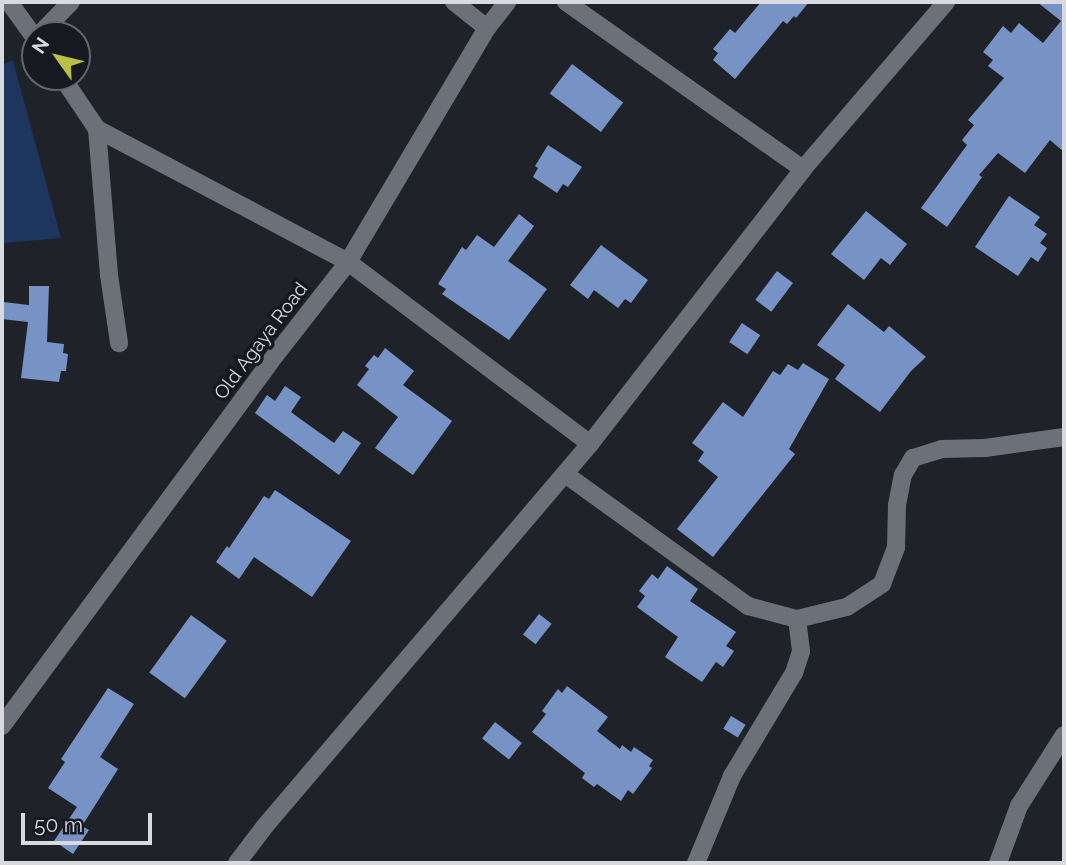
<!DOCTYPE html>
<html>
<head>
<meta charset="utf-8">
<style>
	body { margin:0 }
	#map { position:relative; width:1066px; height:865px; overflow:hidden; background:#1f2329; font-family:Raleway,sans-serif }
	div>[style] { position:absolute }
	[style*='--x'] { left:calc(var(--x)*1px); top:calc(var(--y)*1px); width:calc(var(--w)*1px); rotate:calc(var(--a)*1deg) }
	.green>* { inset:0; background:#1e355f }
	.building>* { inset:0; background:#7793c5; transform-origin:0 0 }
	.minor>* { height:18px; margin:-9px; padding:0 9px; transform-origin:9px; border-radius:9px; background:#6c7179 }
	.tertiary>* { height:18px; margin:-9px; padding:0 9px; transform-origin:9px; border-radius:9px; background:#6c7179 }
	span { translate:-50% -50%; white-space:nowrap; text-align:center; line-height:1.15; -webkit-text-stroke:7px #161920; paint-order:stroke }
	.street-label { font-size:19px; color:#d8dadf }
	.frame { position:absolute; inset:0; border:4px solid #d8dadf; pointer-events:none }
	.north { position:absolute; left:21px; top:21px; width:70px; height:70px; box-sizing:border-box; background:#161920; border:2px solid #64666c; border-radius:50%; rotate:304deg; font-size:19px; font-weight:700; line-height:28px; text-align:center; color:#d8dadf }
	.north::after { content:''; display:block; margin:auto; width:24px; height:32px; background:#bac045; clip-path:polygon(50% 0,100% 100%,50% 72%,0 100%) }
	.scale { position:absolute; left:21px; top:813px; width:131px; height:32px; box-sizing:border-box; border:4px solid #d8dadf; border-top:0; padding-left:9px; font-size:21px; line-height:24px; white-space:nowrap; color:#d8dadf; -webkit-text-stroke:5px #161920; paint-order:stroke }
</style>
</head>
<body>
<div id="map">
	<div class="green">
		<i style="clip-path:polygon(13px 60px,13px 61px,61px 238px,2px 243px,2px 65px)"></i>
	</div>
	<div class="building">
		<i style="clip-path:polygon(761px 2px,809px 2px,796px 18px,794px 16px,787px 24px,783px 21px,735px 79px,713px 60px,718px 53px,713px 49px,730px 29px,735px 33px)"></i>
		<i style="clip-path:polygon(1037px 2px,1064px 2px,1064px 152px,1050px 140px,1025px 173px,998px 153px,979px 175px,982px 177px,947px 227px,921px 208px,967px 145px,962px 140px,974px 125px,968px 120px,1004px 78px,988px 66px,993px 60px,983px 52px,1003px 26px,1011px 33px,1019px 23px,1043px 43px,1061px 21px)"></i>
		<i style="left:572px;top:64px;width:64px;height:37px;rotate:37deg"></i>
		<i style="clip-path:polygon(548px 145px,582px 167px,568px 187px,563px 184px,557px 193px,533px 177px,538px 168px,535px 166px)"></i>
		<i style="clip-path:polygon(1009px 196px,1040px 217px,1034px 225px,1047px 234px,1040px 243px,1047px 248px,1038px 262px,1031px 257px,1018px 276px,975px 247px)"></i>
		<i style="clip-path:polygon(866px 211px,907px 244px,890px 265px,881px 258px,864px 280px,831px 254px)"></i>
		<i style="clip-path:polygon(519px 214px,534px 226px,508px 261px,547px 289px,509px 340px,442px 294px,446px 289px,438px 284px,462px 247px,466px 250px,477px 235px,494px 247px)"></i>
		<i style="clip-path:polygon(601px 245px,648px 280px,631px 303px,625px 299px,618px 308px,594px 290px,588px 299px,570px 285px)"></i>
		<i style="left:777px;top:271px;width:20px;height:36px;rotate:37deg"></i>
		<i style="clip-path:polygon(29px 286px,49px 286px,47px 342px,64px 344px,63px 353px,68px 354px,66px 371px,61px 371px,59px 382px,21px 378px,28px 322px,2px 319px,3px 302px,29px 305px)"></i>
		<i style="clip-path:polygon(848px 304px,884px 332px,889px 326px,926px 357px,911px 371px,880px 412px,835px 379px,845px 365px,817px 345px)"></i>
		<i style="left:742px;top:323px;width:22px;height:23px;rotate:34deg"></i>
		<i style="clip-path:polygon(385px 348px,414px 371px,403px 385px,452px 421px,413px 475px,375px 448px,398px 417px,357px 385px,369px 369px,365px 366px,374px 355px,378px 358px)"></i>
		<i style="clip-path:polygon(803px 363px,829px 379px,789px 449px,795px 454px,713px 557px,677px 529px,718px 477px,698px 461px,704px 452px,692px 443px,723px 402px,743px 417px,773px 371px,780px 375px,788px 364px,798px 370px)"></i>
		<i style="clip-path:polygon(285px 386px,301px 397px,291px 412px,299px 418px,334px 443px,343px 431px,361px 443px,339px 475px,255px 413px,267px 395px,275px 401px)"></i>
		<i style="clip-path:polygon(275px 490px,351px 541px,312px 597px,254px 557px,239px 579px,216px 562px,227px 546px,229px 548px,264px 496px,269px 499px)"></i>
		<i style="clip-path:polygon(667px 566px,698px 589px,690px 601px,736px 632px,726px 646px,734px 651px,723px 667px,716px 662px,702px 682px,665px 657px,678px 637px,637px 607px,645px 596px,639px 591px,652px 574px,658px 579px)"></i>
		<i style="left:539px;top:614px;width:16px;height:26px;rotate:38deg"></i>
		<i style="left:191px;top:615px;width:44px;height:71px;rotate:36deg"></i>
		<i style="clip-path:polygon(567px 686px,608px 717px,597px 731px,620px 749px,622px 745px,631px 752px,634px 747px,653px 760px,649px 766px,652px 768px,633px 794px,628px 790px,621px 801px,597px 784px,594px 787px,582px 778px,585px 773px,532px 732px,546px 714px,542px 711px,558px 689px,562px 693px)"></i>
		<i style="clip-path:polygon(108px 688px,134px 704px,100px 757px,118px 769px,82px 826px,89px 830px,73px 854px,54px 841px,77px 807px,48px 788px,65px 762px,61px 759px)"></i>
		<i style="left:731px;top:716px;width:17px;height:15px;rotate:31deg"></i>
		<i style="left:495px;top:722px;width:34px;height:21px;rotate:38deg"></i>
	</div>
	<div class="minor">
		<i style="--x:9;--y:2;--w:44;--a:54.2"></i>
		<i style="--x:454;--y:2;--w:42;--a:38.2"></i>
		<i style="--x:566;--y:2;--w:290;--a:35.2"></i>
		<i style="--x:39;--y:35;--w:46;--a:-45.9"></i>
		<i style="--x:62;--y:77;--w:63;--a:56.1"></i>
		<i style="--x:97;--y:129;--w:284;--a:27.9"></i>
		<i style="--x:348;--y:262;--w:303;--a:36.9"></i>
		<i style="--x:97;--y:129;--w:146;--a:85.3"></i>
		<i style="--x:109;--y:275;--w:69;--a:81.6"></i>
		<i style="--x:565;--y:474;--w:226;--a:35.8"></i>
		<i style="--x:748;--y:606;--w:51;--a:14.9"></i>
		<i style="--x:797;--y:619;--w:51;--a:-13.5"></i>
		<i style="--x:847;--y:607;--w:42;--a:-33.3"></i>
		<i style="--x:882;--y:584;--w:40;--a:-69"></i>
		<i style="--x:896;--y:547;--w:42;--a:-88.6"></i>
		<i style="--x:897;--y:505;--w:31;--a:-79"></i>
		<i style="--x:903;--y:475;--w:20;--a:-60"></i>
		<i style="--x:913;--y:458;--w:30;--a:-17"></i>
		<i style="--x:942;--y:449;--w:43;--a:-1.3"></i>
		<i style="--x:985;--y:448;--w:80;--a:-7.9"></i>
		<i style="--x:2;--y:726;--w:452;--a:-53.6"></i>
		<i style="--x:270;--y:362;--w:127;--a:-52"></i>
		<i style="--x:348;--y:262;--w:272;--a:-59.3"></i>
		<i style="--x:487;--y:28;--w:33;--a:-52"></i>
		<i style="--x:696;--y:863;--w:94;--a:-67.5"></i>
		<i style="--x:732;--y:776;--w:120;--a:-59"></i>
		<i style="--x:794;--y:673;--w:23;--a:-72"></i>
		<i style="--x:801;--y:651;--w:32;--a:-97"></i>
		<i style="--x:998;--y:863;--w:61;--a:-69.8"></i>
		<i style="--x:1019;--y:806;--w:84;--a:-57.6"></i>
	</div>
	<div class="tertiary">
		<i style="--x:237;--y:863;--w:46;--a:-52.9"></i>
		<i style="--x:265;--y:826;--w:502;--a:-49.61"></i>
		<i style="--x:590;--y:444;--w:348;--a:-52.2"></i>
		<i style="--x:803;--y:169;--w:220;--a:-49.4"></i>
	</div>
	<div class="street-label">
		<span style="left:261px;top:341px;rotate:-53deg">Old Agaya Road</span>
	</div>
	<div class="frame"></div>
	<div class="north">N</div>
	<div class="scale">50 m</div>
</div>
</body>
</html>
